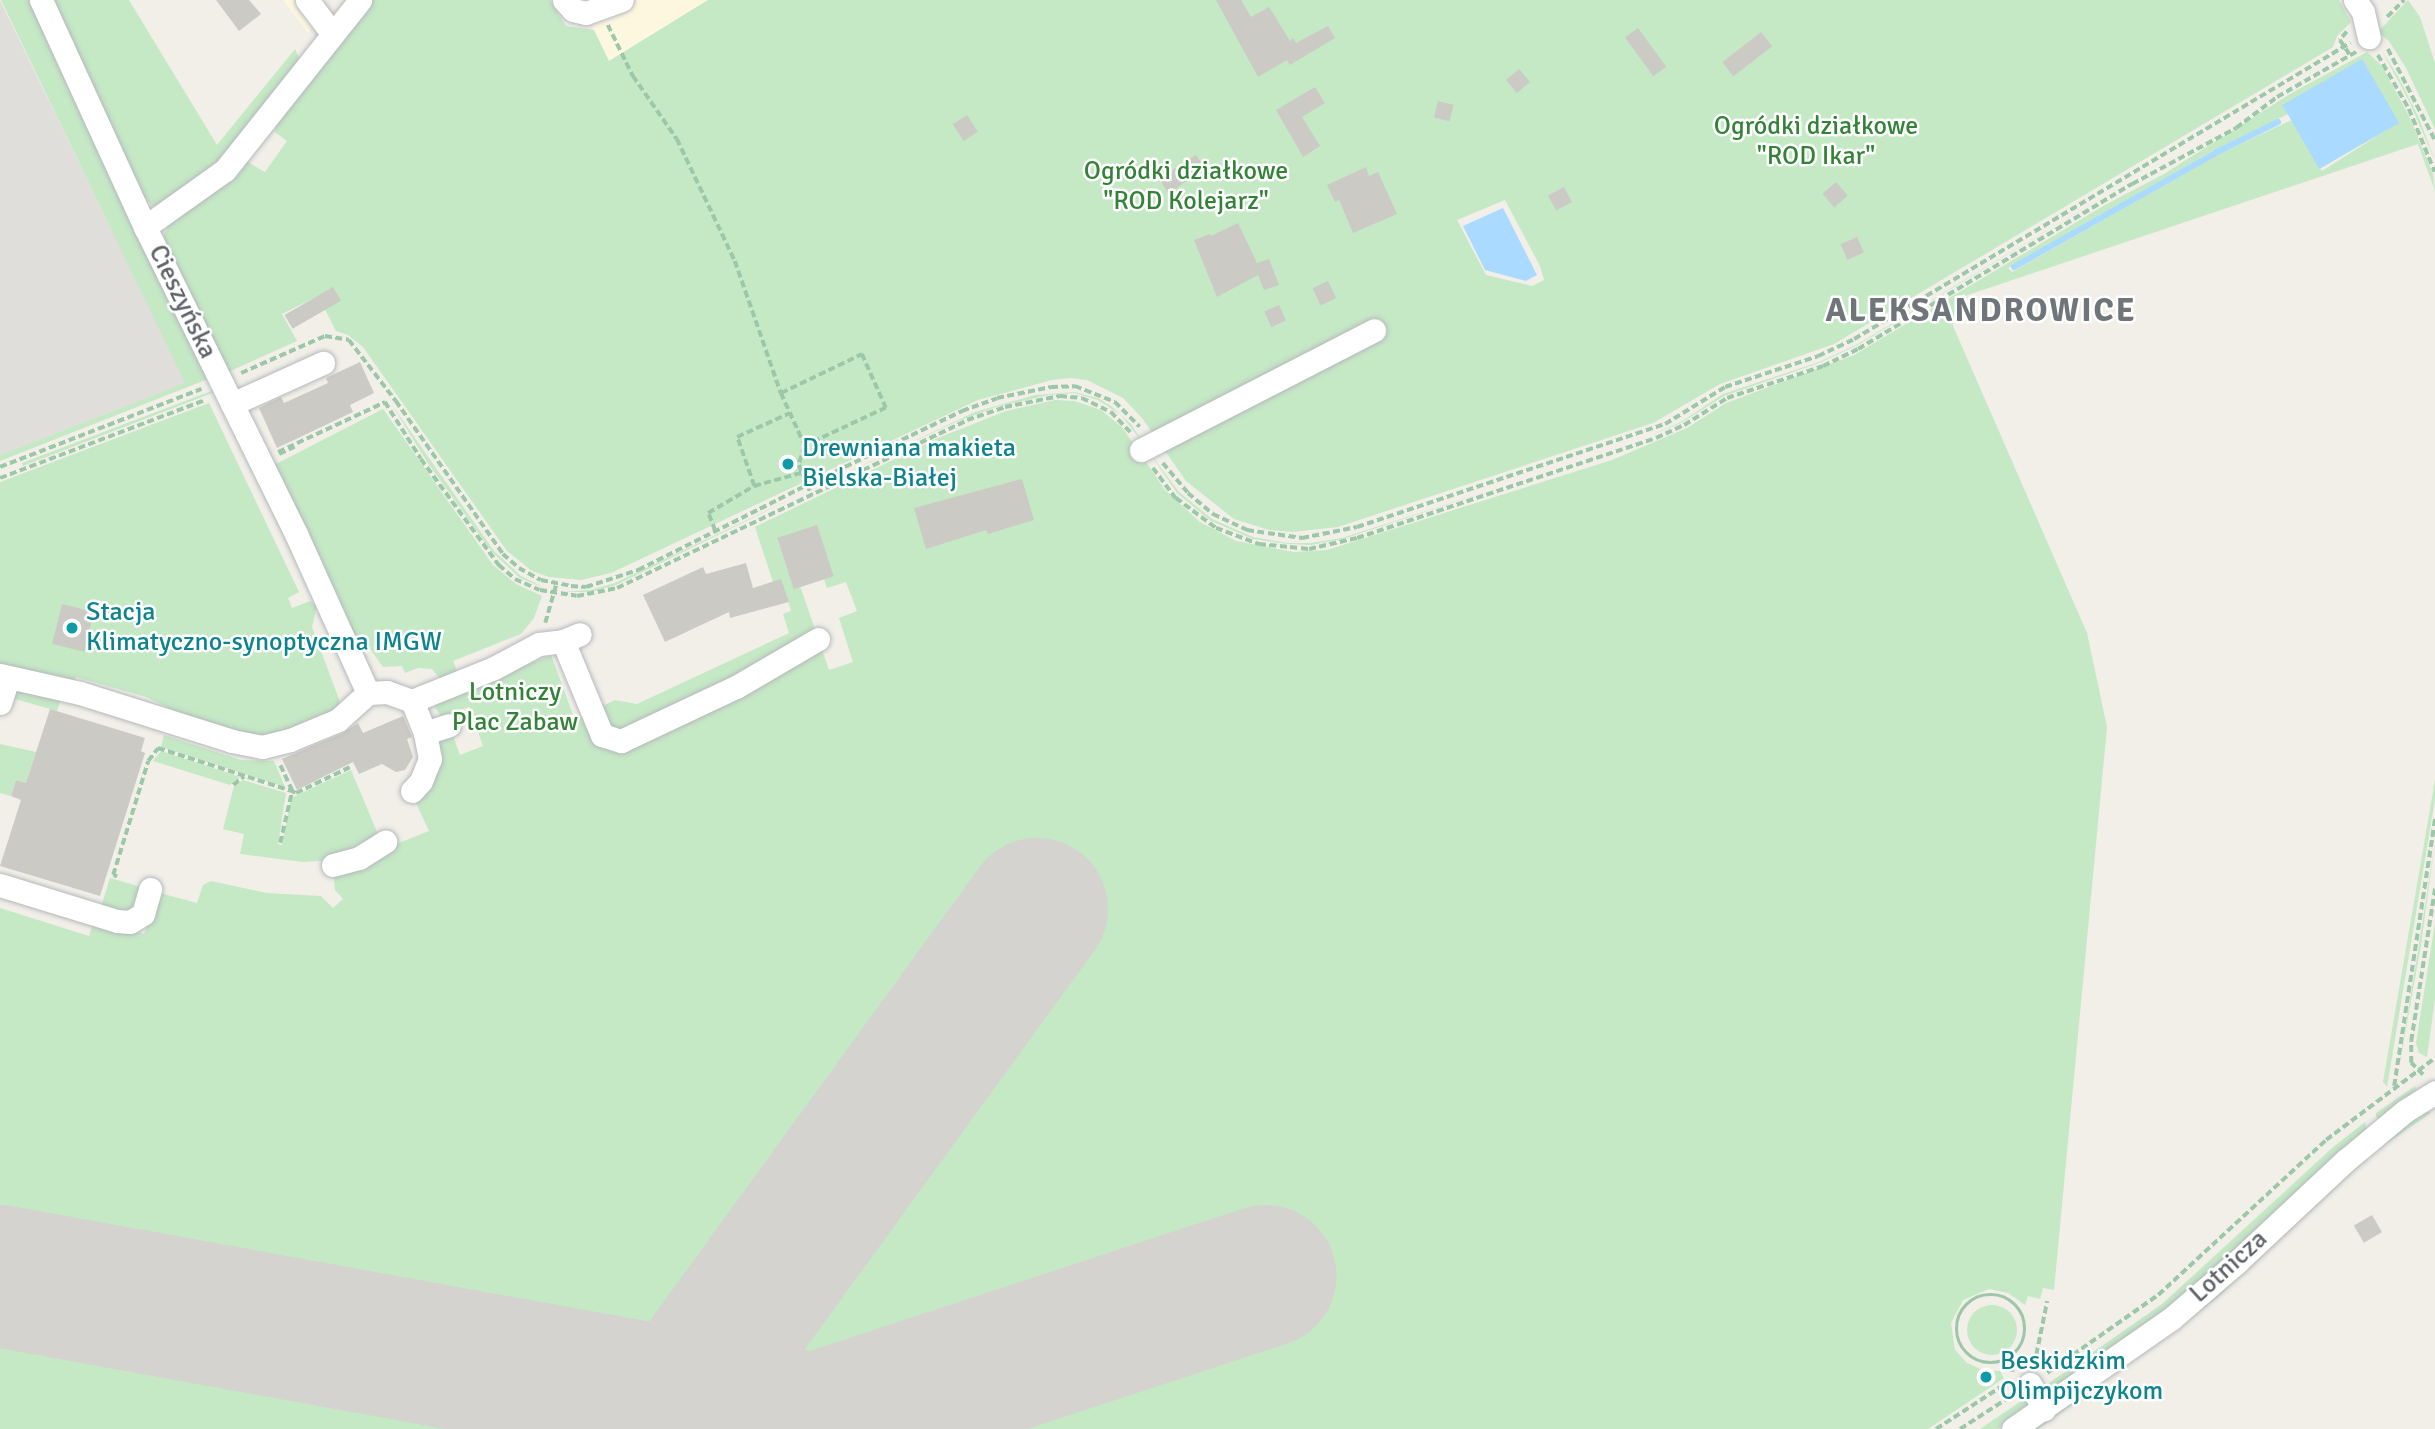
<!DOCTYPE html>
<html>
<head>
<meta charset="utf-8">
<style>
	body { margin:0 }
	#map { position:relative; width:2435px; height:1429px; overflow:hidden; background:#f1efe8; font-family:Signika,sans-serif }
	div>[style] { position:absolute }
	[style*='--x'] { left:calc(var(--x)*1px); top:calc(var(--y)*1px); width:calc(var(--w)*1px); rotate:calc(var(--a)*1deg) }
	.commercial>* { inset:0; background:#fef7e0 }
	.industrial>* { inset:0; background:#e0deda }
	.green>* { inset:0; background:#c5e8c5 }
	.round { border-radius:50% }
	.water>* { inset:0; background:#aadaff; transform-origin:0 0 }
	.stream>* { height:6px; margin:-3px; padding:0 3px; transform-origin:3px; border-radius:3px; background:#aadaff }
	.runway>* { height:142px; margin:-71px; padding:0 71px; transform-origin:71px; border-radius:71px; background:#d4d3d0 }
	.building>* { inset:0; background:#cccac5; transform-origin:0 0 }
	.path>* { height:3.5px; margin-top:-1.75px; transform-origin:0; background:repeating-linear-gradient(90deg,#9cc7a9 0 7px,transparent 0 10.5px) }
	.path>.ring { margin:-1.75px; padding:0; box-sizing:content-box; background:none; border:3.5px solid #9cc7a9; border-radius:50% }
	.roads { filter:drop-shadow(0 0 2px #b5b8bc) drop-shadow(0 0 2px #b5b8bc) }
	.minor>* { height:23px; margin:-11.5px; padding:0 11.5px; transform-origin:11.5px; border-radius:11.5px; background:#fff }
	.dots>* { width:19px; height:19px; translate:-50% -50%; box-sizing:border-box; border:4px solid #fff; border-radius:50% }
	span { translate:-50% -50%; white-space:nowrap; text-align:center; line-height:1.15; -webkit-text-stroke:5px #fff; paint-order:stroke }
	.park-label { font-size:26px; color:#348238 }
	.street-label { font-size:26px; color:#5f6368 }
	.culture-label { font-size:26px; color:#0d838f }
	.left { translate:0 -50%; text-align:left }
	.district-label { font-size:33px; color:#70757a; font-weight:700; letter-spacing:2px }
</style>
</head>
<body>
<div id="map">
	<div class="commercial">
		<i style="clip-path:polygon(283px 0,326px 0,308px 33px)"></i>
		<i style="clip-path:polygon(579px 0,708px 0,609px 61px)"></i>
	</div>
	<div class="industrial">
		<i style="clip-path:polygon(0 0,186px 383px,0 455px)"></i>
	</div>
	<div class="green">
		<i style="clip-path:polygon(1px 0,32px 0,208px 379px,0 461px,0 455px,185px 383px)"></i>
		<i style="clip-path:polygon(52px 0,129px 0,217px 145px,295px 49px,300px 60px,230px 152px,159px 207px,153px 206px,144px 197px)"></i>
		<i style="clip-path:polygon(evenodd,371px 0,550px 0,566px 26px,594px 30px,609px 61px,708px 0,2339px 0,2351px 22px,2337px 36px,2333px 47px,1834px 344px,1720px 384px,1653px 423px,1338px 527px,1292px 532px,1269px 530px,1234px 519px,1186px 481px,1142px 418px,1123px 398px,1087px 380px,1070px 378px,1052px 380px,978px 400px,611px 573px,581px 580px,549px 577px,532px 571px,507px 551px,363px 347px,348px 335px,336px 331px,318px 296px,282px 314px,297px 341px,228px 372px,165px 244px,164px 234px,168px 226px,246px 161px,265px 172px,287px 141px,275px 132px,277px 121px,371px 0,1505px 200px,1540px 266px,1544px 280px,1532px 286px,1486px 275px,1457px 220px,1505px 200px)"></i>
		<i style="clip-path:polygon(2408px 0,2420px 17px,2435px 63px,2435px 129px,2406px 68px,2389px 41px,2378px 32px)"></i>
		<i style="clip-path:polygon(2382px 51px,2399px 78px,2419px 118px,2435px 161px,2409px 101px)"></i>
		<i style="clip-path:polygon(evenodd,2367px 52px,2382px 66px,2409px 116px,2433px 174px,2435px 191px,2418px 144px,1956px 299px,1953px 326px,2087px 633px,2107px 727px,2054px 1290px,2043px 1288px,2040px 1299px,2028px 1296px,2025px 1305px,2008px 1293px,1989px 1289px,1963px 1300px,1951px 1323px,1955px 1350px,1967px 1363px,1985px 1371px,2000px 1371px,2004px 1378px,1928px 1429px,0 1429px,0 908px,89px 936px,94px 920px,144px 934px,160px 893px,197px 903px,203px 885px,211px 881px,267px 893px,321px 896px,333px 908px,343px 899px,335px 890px,333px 869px,429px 831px,415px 801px,435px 742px,450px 728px,460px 755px,483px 746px,469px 707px,446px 715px,445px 722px,432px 703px,551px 655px,575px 720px,615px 700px,637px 704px,789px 633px,783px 614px,791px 611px,787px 597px,780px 580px,773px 582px,755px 527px,938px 438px,1006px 411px,1055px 400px,1074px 401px,1101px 410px,1122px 427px,1165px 490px,1200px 522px,1236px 541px,1294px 552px,1327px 550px,1612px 460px,1687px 428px,1726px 403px,1854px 355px,2105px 205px,2164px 174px,2290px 94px,2367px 52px,2288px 114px,2399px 122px,2322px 171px,2292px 120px,2219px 154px,2012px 272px,2008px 268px,2213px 151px,2288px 114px,2367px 52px,777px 539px,824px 579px,827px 588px,846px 582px,857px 611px,839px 618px,853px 662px,829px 670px,800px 586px,794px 588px,777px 539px)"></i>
		<i style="clip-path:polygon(2126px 183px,1858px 345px,1819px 363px,1724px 396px,1681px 423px,1647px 437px,1681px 422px,1723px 394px,1819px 362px,1858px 344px)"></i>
		<i style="clip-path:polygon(214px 390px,215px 392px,23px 466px,22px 463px)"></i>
		<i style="clip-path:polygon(1074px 392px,1098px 398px,1111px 406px,1131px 424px,1143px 443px,1121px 415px,1098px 400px,1074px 393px,1049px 395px,996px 407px,956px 422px,815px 488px,975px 412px,1035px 395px)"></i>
		<i style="clip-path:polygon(209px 403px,299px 592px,288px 598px,292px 608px,310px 601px,317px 606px,312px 627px,340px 702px,334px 711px,287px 731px,258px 738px,186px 716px,146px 697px,76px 677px,72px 686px,0 670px,0 482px)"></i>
		<i style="clip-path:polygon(392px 405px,494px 551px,521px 576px,547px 589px,520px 578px,492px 552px,427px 462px)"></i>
		<i style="clip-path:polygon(383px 409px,493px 565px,516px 584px,542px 596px,534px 618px,521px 634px,453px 661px,458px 674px,441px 680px,432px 669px,418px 668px,405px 673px,402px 666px,383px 667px,371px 650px,359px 647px,272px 466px)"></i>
		<i style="clip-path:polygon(1149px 452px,1179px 492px,1212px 519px,1253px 537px,1287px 543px,1311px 543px,1342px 538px,1488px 491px,1343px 539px,1311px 545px,1287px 544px,1253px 539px,1211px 521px,1177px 493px)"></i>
		<i style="clip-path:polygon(795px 497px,616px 585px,590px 592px,563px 592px,590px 590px,615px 583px)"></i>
		<i style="clip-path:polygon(16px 689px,62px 696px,57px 711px,8px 697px)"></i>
		<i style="clip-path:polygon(164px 735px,241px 760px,274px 761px,285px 787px,161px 747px)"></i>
		<i style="clip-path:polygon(0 744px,36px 752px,26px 783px,16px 780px,11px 796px,0 793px)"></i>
		<i style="clip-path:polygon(161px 751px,240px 777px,230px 785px,153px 761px)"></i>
		<i style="clip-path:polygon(351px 770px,380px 839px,332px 860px,303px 862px,240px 854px,244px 834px,223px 829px,234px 786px,243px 780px,286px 793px,278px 844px,282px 845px,291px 798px)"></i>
		<i style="clip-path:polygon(2435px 780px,2435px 799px,2387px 1087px,2383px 1082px)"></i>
		<i style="clip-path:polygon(2435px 841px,2421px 945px,2397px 1079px,2419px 944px)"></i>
		<i style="clip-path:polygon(110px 878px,141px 887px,135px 907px,123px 912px,100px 910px)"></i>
		<i style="clip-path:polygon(2435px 923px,2435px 999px,2427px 1057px,2419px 1053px,2416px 1043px)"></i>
		<i style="clip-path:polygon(2415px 1086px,2417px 1092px,2379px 1120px,2376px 1117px,2376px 1113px)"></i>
		<i style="clip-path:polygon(2423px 1110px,2431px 1113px,2374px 1152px,2217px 1298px,2038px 1429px,2026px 1429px,2271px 1239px)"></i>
		<i style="clip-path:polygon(2365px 1122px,2367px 1131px,2166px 1311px,2047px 1395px,2043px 1389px,2046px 1385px,2162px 1304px,2332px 1148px)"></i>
		<i class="round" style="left:1967px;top:1305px;width:50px;height:50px"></i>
		<i style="clip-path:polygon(2021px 1401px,2029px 1403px,2028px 1409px,1998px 1429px,1980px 1429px)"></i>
	</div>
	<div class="water">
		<i style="left:2362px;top:59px;width:74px;height:92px;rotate:60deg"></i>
		<i style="clip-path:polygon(1503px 208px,1537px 275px,1526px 281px,1485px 270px,1463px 226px)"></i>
	</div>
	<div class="stream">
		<i style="--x:2014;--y:267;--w:233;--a:-29.5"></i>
		<i style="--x:2217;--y:152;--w:68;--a:-26.2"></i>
	</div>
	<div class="runway">
		<i style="--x:0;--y:1276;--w:857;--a:10.29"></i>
		<i style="--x:659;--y:1429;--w:643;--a:-53.99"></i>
		<i style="--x:800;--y:1429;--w:490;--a:-18.2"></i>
	</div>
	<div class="building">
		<i style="clip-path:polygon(216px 0,249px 0,261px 14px,239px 31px)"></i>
		<i style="clip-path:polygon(1216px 0,1241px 0,1251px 17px,1269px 7px,1290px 41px,1293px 38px,1296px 43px,1328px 26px,1335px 38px,1290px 65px,1287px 60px,1258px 77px)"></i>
		<i style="left:1638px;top:28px;width:48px;height:16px;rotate:54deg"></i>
		<i style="left:1761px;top:32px;width:18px;height:49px;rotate:52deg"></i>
		<i style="left:1519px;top:69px;width:17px;height:17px;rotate:50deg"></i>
		<i style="clip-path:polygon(1315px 87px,1325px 103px,1302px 117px,1320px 146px,1303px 157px,1276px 110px)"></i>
		<i style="left:1438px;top:101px;width:16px;height:17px;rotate:14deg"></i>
		<i style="left:967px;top:115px;width:20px;height:17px;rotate:57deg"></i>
		<i style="left:1196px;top:155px;width:17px;height:44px;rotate:57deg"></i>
		<i style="clip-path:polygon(1366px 167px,1369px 176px,1378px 172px,1397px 214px,1353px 233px,1339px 200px,1335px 202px,1327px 185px)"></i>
		<i style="left:1836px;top:182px;width:18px;height:18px;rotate:49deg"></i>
		<i style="left:1564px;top:187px;width:17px;height:18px;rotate:62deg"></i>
		<i style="clip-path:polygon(1238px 223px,1257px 263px,1269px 259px,1279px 285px,1264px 290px,1258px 275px,1217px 297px,1194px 240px,1210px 234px,1211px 236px)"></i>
		<i style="left:1857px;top:237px;width:17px;height:18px;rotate:66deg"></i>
		<i style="left:1328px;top:281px;width:19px;height:17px;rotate:65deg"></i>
		<i style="left:333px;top:287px;width:16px;height:56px;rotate:60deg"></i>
		<i style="left:1279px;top:305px;width:17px;height:16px;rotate:66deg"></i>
		<i style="clip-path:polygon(360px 362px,374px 393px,350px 405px,353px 412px,277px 448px,259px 408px,281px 397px,284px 403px,328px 383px,326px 378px)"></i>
		<i style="clip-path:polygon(1022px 479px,1034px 520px,988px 534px,986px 530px,926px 549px,914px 508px)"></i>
		<i style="left:817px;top:525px;width:54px;height:42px;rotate:72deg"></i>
		<i style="clip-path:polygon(746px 563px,753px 588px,781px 579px,789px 602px,730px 618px,729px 612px,665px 642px,643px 595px,703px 567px,706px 574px)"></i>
		<i style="left:62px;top:604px;width:33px;height:41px;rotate:14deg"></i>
		<i style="clip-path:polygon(50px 709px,145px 738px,141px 751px,145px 753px,100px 896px,0 866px,21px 800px,11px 796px,16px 780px,26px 783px)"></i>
		<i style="clip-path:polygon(403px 716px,412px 737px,407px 739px,413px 757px,405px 770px,396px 772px,382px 764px,359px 774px,353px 762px,297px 790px,282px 759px,343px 733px,358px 723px,363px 733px)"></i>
		<i style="left:2372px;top:1215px;width:20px;height:21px;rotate:60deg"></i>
	</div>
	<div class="path">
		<i style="--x:2387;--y:17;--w:24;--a:-45"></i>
		<i style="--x:608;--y:25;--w:57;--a:63.9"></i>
		<i style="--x:633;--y:76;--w:77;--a:55.1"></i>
		<i style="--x:677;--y:139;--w:135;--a:64.6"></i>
		<i style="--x:735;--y:261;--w:140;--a:70.8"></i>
		<i style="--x:781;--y:393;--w:58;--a:65.6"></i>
		<i style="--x:805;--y:446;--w:20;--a:108"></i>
		<i style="--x:799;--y:465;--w:33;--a:67"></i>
		<i style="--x:2347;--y:32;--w:11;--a:131"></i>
		<i style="--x:2340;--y:40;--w:18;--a:56"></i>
		<i style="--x:2388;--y:49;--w:102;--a:62.7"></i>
		<i style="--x:2378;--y:55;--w:62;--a:60.1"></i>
		<i style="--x:2409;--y:109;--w:68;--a:67.6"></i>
		<i style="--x:241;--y:373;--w:92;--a:-23.8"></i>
		<i style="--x:325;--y:336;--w:24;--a:9"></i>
		<i style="--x:349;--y:340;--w:77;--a:52.4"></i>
		<i style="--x:396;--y:401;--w:187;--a:55"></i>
		<i style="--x:503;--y:554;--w:21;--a:41"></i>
		<i style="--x:519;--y:568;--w:25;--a:29"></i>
		<i style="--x:541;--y:580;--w:31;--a:11"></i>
		<i style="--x:571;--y:586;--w:15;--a:4"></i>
		<i style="--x:586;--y:587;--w:55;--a:-18.1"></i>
		<i style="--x:638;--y:570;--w:189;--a:-26.7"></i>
		<i style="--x:807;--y:485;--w:172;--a:-25.5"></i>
		<i style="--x:962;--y:411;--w:37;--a:-20"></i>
		<i style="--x:997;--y:398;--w:55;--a:-11.5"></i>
		<i style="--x:1051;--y:387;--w:24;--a:-2"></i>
		<i style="--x:1075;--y:386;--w:43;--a:21.8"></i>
		<i style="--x:1115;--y:402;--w:35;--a:45"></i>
		<i style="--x:781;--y:393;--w:90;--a:-25.7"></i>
		<i style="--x:862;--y:354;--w:59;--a:66"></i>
		<i style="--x:886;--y:408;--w:89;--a:154.9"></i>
		<i style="--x:278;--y:452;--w:118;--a:-25"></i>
		<i style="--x:385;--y:402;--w:67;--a:57.7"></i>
		<i style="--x:421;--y:459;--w:132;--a:53.7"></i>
		<i style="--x:499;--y:565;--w:21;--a:41"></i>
		<i style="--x:515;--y:579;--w:27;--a:24"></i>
		<i style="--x:540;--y:590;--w:37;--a:9"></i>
		<i style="--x:577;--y:596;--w:41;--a:-11.3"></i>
		<i style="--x:617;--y:588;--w:388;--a:-25.6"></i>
		<i style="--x:967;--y:420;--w:40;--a:-18.9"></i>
		<i style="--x:1005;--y:407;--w:56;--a:-11.3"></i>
		<i style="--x:1060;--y:396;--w:22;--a:5"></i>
		<i style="--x:1082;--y:398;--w:32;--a:26"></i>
		<i style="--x:1111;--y:412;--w:28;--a:46"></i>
		<i style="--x:279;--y:454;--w:17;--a:-25"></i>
		<i style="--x:1163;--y:463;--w:39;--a:50"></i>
		<i style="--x:1188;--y:493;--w:33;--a:40"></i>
		<i style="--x:1213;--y:514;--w:38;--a:25"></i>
		<i style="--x:1247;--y:530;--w:56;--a:8.3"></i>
		<i style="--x:1302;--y:538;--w:56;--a:-11.3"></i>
		<i style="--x:1357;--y:527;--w:325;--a:-18.5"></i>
		<i style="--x:1665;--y:424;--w:70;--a:-31.7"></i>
		<i style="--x:1725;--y:387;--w:98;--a:-18.4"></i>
		<i style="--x:1818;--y:356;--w:40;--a:-25"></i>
		<i style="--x:1854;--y:339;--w:578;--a:-30.83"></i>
		<i style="--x:0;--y:467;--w:216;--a:-21.2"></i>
		<i style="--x:1153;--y:468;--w:38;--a:53"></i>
		<i style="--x:1176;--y:498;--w:50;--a:36.9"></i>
		<i style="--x:1216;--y:528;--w:46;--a:20.4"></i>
		<i style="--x:1259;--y:544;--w:50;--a:5.7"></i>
		<i style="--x:1309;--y:549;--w:49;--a:-12.9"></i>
		<i style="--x:1357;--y:538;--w:315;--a:-18.5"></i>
		<i style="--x:1656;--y:438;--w:31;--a:-25"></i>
		<i style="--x:1684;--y:425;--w:51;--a:-32.1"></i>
		<i style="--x:1727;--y:398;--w:101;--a:-18.4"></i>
		<i style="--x:1823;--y:366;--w:39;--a:-26"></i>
		<i style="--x:1858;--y:349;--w:320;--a:-31.1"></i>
		<i style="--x:2132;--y:184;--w:118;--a:-28.3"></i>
		<i style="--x:2236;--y:128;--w:51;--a:-37.1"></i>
		<i style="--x:2277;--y:97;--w:91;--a:-29.7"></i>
		<i style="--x:0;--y:478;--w:219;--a:-20.8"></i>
		<i style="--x:754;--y:486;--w:49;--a:-15.5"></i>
		<i style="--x:715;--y:531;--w:19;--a:-111"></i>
		<i style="--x:708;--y:513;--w:53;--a:-30.4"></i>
		<i style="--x:754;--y:486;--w:52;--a:-109.1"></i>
		<i style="--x:737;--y:437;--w:58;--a:-24.4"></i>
		<i style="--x:545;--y:623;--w:40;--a:-74"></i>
		<i style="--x:158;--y:748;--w:141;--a:17.8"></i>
		<i style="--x:292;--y:791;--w:29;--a:-115"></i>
		<i style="--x:233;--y:785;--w:14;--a:-39"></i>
		<i style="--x:280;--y:843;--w:53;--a:-77"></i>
		<i style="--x:292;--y:791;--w:4;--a:27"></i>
		<i style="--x:296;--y:793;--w:62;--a:-25.7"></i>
		<i style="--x:117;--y:877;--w:4;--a:-153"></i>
		<i style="--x:113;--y:875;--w:119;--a:-72.9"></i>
		<i style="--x:148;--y:761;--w:16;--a:-52"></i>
		<i style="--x:2423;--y:1075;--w:17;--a:-135"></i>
		<i style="--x:2411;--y:1063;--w:22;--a:-90"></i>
		<i style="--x:2411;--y:1041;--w:155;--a:-81.1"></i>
		<i style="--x:2394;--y:1086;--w:270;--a:-81.3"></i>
		<i class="ring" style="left:1957px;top:1295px;width:64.5px;height:64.5px"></i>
		<i style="--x:2011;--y:1356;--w:16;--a:83"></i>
		<i style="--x:2034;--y:1365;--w:65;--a:-78.5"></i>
		<i style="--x:2047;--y:1373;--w:136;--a:-35.1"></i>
		<i style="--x:2158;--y:1295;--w:229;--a:-42.7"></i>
		<i style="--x:2326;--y:1140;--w:136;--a:-37"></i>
		<i style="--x:1936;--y:1429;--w:88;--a:-33"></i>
		<i style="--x:1960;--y:1429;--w:61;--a:-32.9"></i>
	</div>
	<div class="roads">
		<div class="minor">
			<i style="--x:41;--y:0;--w:250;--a:65.4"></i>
			<i style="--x:145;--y:227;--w:344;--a:63.8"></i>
			<i style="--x:297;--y:536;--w:172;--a:65.7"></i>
			<i style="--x:307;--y:0;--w:41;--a:52.9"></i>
			<i style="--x:564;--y:0;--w:13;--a:48"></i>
			<i style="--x:573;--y:10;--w:13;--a:13"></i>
			<i style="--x:586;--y:13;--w:38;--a:-20"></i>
			<i style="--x:2355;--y:0;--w:14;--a:56"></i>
			<i style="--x:2363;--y:12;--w:26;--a:77"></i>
			<i style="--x:145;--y:227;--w:98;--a:-35.5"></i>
			<i style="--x:225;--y:170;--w:217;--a:-51.5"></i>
			<i style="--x:232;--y:404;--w:100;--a:-24.3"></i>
			<i style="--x:1141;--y:450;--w:262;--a:-27.2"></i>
			<i style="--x:563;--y:641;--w:102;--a:67.5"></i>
			<i style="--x:602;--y:735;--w:20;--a:18"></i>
			<i style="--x:621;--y:741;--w:127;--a:-25.2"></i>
			<i style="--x:736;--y:687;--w:95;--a:-30.3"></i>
			<i style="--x:0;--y:675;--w:82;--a:12.7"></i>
			<i style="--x:80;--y:693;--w:159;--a:17.5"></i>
			<i style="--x:232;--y:741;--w:31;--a:11"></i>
			<i style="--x:262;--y:747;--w:29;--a:-14"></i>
			<i style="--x:290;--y:740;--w:52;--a:-22.6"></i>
			<i style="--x:338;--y:720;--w:40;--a:-42"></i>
			<i style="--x:368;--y:693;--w:19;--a:-3"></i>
			<i style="--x:387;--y:692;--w:27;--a:20"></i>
			<i style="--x:412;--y:701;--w:88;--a:-21.9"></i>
			<i style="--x:494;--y:668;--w:51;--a:-28.1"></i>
			<i style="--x:539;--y:644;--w:24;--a:-7"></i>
			<i style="--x:563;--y:641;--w:18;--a:-22"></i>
			<i style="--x:0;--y:703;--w:25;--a:-72"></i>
			<i style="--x:425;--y:733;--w:25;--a:-18"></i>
			<i style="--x:412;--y:791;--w:13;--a:-48"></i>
			<i style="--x:421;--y:781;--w:24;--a:-68"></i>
			<i style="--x:430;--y:759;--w:26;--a:-101"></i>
			<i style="--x:425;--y:733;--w:35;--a:-112"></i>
			<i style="--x:333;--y:865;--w:27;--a:-15"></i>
			<i style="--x:359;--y:858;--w:31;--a:-32"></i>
			<i style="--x:0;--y:885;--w:122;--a:17.1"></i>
			<i style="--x:117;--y:921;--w:13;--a:4"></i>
			<i style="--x:130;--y:922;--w:15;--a:-32"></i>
			<i style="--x:143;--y:914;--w:26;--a:-74"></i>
			<i style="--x:2030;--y:1384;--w:29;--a:61"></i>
			<i style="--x:2013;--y:1429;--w:194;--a:-34.9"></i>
			<i style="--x:2172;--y:1318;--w:86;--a:-40.7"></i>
			<i style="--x:2237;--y:1262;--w:148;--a:-43.1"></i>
			<i style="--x:2345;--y:1161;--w:78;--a:-39.8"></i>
			<i style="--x:2405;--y:1111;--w:36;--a:-32"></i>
		</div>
	</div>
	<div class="dots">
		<i style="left:788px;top:464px;background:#0f9aa8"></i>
		<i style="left:72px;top:628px;background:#0f9aa8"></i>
		<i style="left:1986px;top:1377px;background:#0f9aa8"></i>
	</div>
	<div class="park-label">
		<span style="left:1816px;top:142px">Ogródki działkowe<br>"ROD Ikar"</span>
		<span style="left:1186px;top:187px">Ogródki działkowe<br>"ROD Kolejarz"</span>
		<span style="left:515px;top:708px">Lotniczy<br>Plac Zabaw</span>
	</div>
	<div class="street-label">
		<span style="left:182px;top:302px;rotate:64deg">Cieszyńska</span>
		<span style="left:2229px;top:1267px;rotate:-42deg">Lotnicza</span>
	</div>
	<div class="culture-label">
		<span class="left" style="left:802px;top:464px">Drewniana makieta<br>Bielska-Białej</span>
		<span class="left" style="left:86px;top:628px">Stacja<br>Klimatyczno-synoptyczna IMGW</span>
		<span class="left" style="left:2000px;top:1377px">Beskidzkim<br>Olimpijczykom</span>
	</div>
	<div class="district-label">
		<span style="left:1981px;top:311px">ALEKSANDROWICE</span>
	</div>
</div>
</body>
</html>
